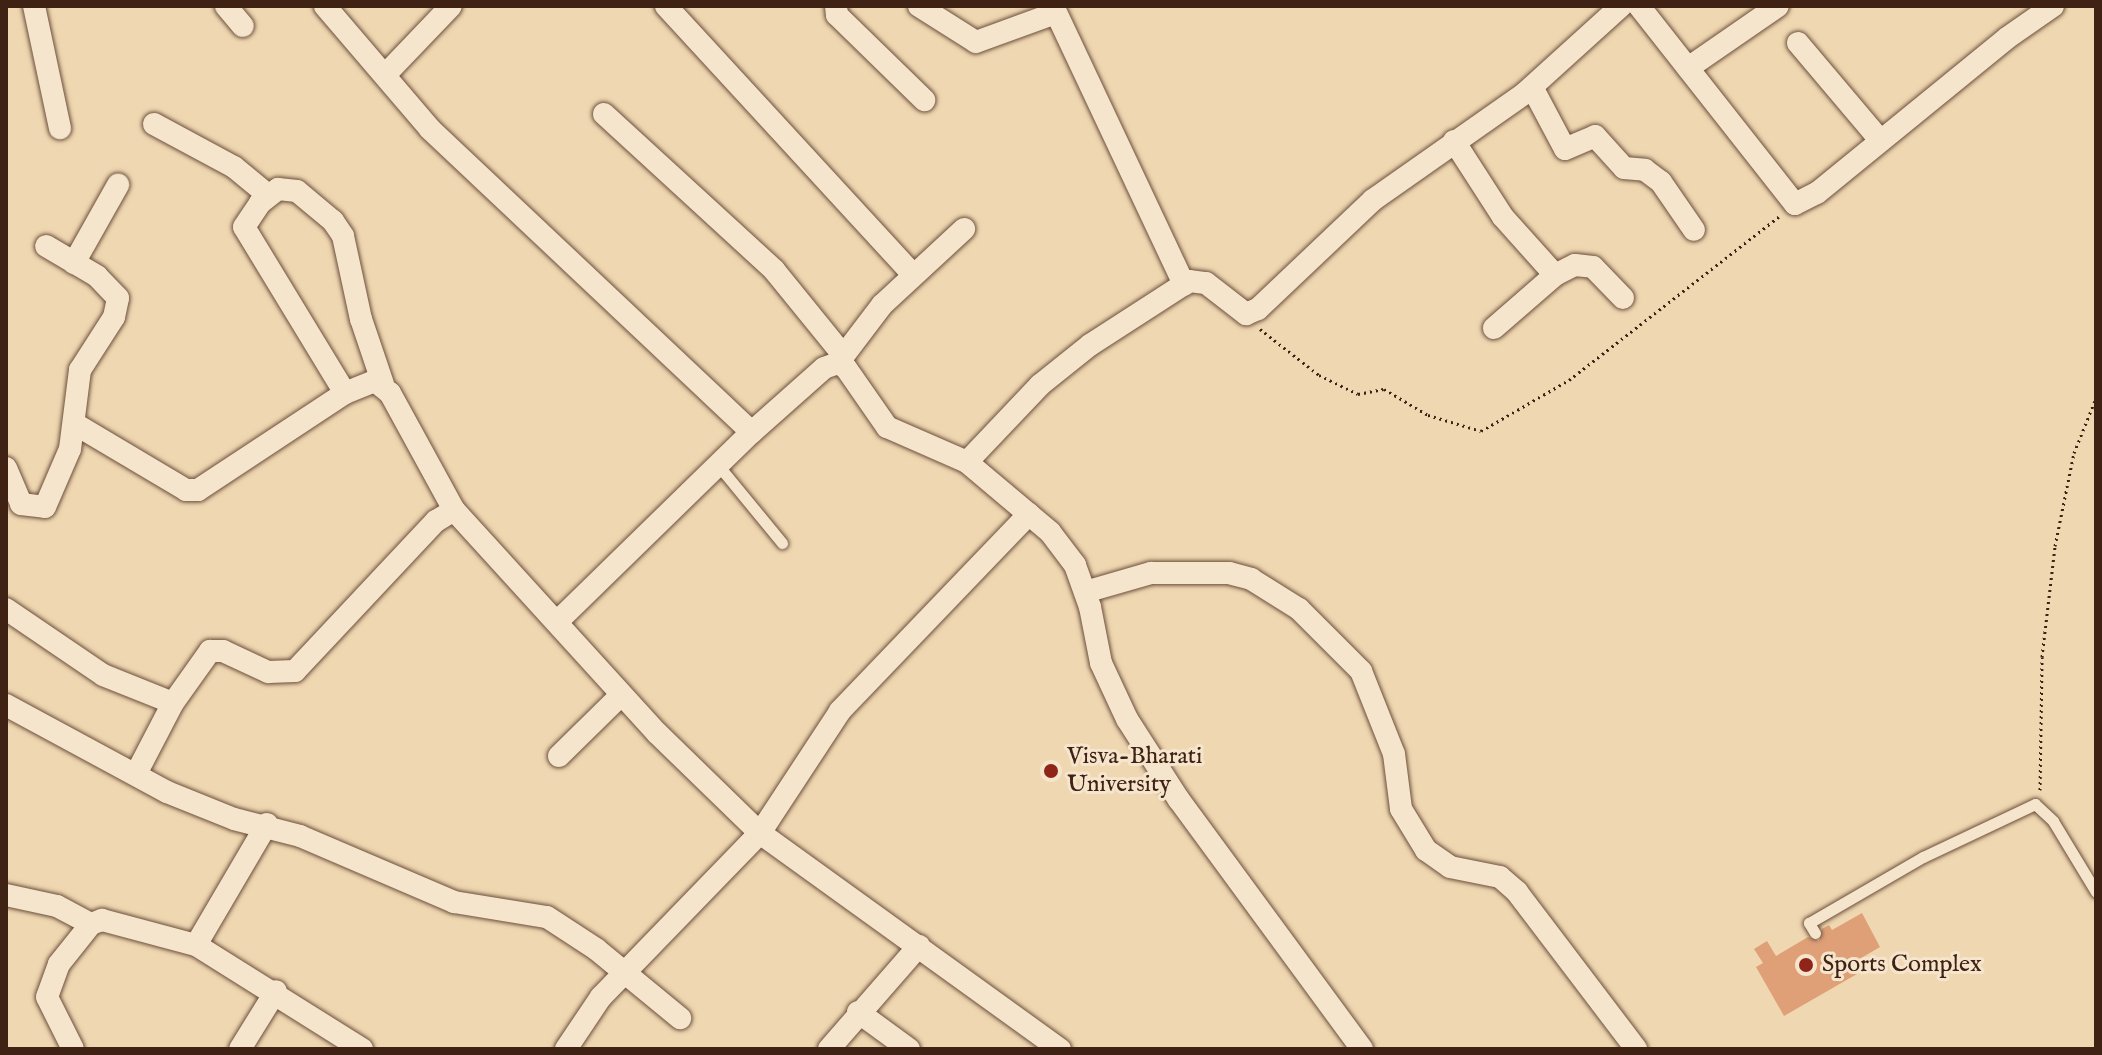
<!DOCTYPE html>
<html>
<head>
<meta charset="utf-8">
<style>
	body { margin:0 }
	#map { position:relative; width:2102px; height:1055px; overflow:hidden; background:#efd7b1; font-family:"IM FELL English",serif }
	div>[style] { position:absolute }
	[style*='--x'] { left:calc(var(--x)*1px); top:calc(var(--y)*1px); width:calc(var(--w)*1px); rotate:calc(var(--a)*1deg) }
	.building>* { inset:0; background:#dfa077 }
	.path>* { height:3px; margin-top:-1.5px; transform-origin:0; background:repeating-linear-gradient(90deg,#402215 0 2px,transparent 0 6px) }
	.roads { filter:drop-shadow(0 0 2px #6c4f3c) drop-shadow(0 0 2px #6c4f3c) }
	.lane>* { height:11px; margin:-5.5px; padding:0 5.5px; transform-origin:5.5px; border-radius:5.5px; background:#f5e5cc }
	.street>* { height:22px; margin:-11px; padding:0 11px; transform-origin:11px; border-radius:11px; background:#f5e5cc }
	.dots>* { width:22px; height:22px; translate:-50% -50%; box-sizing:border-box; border:4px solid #f5e5cc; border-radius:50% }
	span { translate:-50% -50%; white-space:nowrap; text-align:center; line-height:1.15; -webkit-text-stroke:6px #f5e5cc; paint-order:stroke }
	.poi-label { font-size:24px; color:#402215 }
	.left { translate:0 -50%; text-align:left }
	.frame { position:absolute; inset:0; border:8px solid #402215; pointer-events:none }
</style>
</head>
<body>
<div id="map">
	<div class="building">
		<i style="clip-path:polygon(1862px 913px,1880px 947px,1851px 964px,1857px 974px,1784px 1016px,1756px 967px,1763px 963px,1754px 949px,1767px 941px,1776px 956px,1808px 937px,1819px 941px,1822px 929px,1829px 925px,1832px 930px)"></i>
	</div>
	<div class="path">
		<i style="--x:1260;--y:329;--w:75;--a:37.9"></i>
		<i style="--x:1319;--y:375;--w:43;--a:26"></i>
		<i style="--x:1358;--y:394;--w:26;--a:-11"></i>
		<i style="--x:1384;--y:389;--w:51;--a:30.6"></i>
		<i style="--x:1428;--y:415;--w:55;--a:16.8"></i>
		<i style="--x:1481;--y:431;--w:102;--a:-30.1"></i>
		<i style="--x:1569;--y:380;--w:267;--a:-37.9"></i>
		<i style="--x:2040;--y:790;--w:133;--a:-89.1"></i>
		<i style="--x:2042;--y:657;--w:112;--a:-83.3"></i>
		<i style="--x:2055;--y:546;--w:95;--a:-78.5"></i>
		<i style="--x:2074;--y:453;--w:59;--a:-68.2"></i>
	</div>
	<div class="roads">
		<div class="lane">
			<i style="--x:718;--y:465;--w:101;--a:50.6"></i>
			<i style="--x:1815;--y:933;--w:12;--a:-121"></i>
			<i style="--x:1809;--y:923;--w:132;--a:-30.1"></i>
			<i style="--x:1923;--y:857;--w:124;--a:-25.3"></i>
			<i style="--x:2035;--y:804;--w:25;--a:43"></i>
			<i style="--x:2053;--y:821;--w:83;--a:58.8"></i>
		</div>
		<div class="street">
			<i style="--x:34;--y:6;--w:125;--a:78"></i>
			<i style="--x:226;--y:6;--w:26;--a:50"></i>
			<i style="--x:325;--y:6;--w:162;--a:49.5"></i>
			<i style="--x:430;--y:129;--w:442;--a:43.3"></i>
			<i style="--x:752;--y:432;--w:96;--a:-41.6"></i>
			<i style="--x:824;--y:368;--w:15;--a:-20"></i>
			<i style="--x:838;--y:363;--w:9;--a:32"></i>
			<i style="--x:846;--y:368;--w:72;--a:55.2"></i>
			<i style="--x:887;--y:427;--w:87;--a:23.6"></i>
			<i style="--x:666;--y:6;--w:365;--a:47.4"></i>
			<i style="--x:836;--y:6;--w:9;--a:84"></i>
			<i style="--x:837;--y:15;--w:122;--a:44.3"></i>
			<i style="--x:919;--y:6;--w:67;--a:32.3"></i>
			<i style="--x:976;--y:42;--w:82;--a:-20"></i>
			<i style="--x:1053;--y:6;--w:308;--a:64.8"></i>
			<i style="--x:1639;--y:6;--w:252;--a:51.8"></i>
			<i style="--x:1795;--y:204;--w:25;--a:-27"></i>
			<i style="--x:1817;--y:193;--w:245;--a:-39.2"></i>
			<i style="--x:2007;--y:38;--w:56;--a:-34.8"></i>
			<i style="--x:1798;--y:43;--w:126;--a:49.8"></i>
			<i style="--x:1688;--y:68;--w:109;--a:-34.6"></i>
			<i style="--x:385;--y:75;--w:95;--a:-46.3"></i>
			<i style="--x:1532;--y:87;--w:70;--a:62"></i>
			<i style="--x:1565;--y:149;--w:33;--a:-23"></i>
			<i style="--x:1595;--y:136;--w:43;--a:47.8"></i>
			<i style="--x:1624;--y:168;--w:21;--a:5"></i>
			<i style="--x:1645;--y:170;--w:20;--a:37"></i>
			<i style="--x:1661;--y:182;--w:58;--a:55.5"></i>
			<i style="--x:604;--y:114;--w:231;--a:42.5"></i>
			<i style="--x:774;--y:270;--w:109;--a:50.9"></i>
			<i style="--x:154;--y:124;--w:91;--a:28.3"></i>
			<i style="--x:234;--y:167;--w:44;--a:39.5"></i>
			<i style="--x:1454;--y:141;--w:90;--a:57.2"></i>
			<i style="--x:1503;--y:217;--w:78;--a:48.1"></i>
			<i style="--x:74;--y:263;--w:90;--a:-60.6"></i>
			<i style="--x:1494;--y:328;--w:81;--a:-41"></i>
			<i style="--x:1555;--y:275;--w:22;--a:-27"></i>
			<i style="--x:1575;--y:265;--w:18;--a:6"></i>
			<i style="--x:1593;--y:267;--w:43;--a:45.9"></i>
			<i style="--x:838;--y:363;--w:73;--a:-52.8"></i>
			<i style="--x:882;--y:305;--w:112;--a:-42.8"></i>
			<i style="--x:345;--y:393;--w:194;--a:-121.3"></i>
			<i style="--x:244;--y:227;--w:29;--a:-56"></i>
			<i style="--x:260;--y:203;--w:23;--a:-38"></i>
			<i style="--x:278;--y:189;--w:19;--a:6"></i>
			<i style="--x:297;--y:191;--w:47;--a:39.8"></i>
			<i style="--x:333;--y:221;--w:18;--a:56"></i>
			<i style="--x:343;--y:236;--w:85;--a:77.8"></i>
			<i style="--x:361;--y:319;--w:69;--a:71.3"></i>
			<i style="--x:75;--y:424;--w:129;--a:30.7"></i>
			<i style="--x:186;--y:490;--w:12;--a:0"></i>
			<i style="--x:198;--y:490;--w:176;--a:-33.4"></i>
			<i style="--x:345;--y:393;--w:32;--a:-22"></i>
			<i style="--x:375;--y:381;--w:19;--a:39"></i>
			<i style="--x:390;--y:393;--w:133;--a:61.3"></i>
			<i style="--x:6;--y:468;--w:39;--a:67"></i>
			<i style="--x:21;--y:504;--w:24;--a:7"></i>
			<i style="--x:45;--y:507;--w:63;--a:-66.7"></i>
			<i style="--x:70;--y:449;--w:80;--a:-82.8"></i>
			<i style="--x:80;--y:370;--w:63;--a:-57.3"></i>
			<i style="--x:114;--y:317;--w:19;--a:-78"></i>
			<i style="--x:118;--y:298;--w:30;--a:-134"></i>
			<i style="--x:97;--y:276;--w:59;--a:-149.5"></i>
			<i style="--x:1085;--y:592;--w:69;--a:-16.1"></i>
			<i style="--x:1151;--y:573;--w:78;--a:0"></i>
			<i style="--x:1229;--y:573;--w:23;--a:15"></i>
			<i style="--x:1251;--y:579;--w:57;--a:32"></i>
			<i style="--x:1299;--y:609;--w:88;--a:45"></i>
			<i style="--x:1361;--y:671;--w:89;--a:68.3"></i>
			<i style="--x:1394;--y:754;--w:55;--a:82.7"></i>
			<i style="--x:1401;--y:809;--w:48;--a:58.6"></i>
			<i style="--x:1426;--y:850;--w:29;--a:35"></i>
			<i style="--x:1450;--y:867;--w:51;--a:11.3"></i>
			<i style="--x:1500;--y:877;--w:23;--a:41"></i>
			<i style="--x:1517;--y:892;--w:197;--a:52.8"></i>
			<i style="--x:6;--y:609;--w:117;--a:34.2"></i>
			<i style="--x:103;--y:675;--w:75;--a:21.8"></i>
			<i style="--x:173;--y:703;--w:64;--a:-54.6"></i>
			<i style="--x:210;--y:651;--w:13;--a:0"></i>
			<i style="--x:223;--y:651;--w:50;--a:25"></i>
			<i style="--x:268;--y:672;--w:27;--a:-2"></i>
			<i style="--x:295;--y:671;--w:206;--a:-46.8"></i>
			<i style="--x:436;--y:521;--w:21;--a:-31"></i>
			<i style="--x:454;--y:510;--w:302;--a:47.7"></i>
			<i style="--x:657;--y:733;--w:144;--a:44.2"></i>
			<i style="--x:760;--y:833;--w:146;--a:-56.7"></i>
			<i style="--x:840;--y:711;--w:273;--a:-46.2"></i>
			<i style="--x:557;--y:622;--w:272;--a:-44.3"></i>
			<i style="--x:6;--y:705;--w:183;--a:28.4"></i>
			<i style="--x:167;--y:792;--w:72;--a:21.9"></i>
			<i style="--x:234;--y:819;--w:68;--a:14.4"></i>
			<i style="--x:300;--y:836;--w:168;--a:23.2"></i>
			<i style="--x:454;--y:902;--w:94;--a:9.2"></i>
			<i style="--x:547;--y:917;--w:59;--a:33.1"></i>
			<i style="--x:596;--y:949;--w:109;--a:39.4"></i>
			<i style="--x:559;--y:756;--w:87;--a:-44.5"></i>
			<i style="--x:136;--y:774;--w:80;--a:-62.5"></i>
			<i style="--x:267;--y:824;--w:140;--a:120.4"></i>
			<i style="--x:196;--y:945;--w:196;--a:32.1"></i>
			<i style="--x:6;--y:895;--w:52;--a:12.2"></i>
			<i style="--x:57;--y:906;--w:38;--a:28"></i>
			<i style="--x:858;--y:1012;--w:63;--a:36"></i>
			<i style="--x:73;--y:1049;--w:58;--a:-116.6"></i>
			<i style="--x:47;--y:997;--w:35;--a:-70"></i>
			<i style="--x:59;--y:964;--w:51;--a:-51.3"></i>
			<i style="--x:91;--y:924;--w:12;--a:-20"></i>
			<i style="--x:102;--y:920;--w:97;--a:14.9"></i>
			<i style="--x:240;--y:1049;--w:68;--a:-58.2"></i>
			<i style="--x:566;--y:1049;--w:63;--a:-56.1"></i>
			<i style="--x:601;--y:997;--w:228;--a:-45.9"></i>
			<i style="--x:760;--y:833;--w:370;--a:35.8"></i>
			<i style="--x:829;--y:1049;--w:137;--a:-48.9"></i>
			<i style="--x:1362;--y:1049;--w:309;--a:-126.3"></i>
			<i style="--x:1179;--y:800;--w:96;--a:-122.7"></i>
			<i style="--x:1127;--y:719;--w:62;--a:-114.9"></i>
			<i style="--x:1101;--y:663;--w:57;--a:-101.1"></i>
			<i style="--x:1090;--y:607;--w:45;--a:-109.7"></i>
			<i style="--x:1075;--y:565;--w:41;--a:-127.1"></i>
			<i style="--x:1050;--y:532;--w:109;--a:-139.9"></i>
			<i style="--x:967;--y:462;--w:106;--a:-46.5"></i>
			<i style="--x:1040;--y:385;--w:64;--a:-38.7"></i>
			<i style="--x:1090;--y:345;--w:118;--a:-32.9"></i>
			<i style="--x:1189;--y:281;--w:17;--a:7"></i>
			<i style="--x:1206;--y:283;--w:51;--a:37.8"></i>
			<i style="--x:1246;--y:314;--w:13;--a:-23"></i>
			<i style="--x:1258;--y:309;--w:158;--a:-43.5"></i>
			<i style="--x:1373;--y:200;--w:186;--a:-35.1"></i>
			<i style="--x:1525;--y:93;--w:130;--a:-42.2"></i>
		</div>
	</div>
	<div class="dots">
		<i style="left:1051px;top:771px;background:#8f2418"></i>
		<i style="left:1806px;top:965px;background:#8f2418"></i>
	</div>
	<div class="poi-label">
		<span class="left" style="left:1067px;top:771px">Visva-Bharati<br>University</span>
		<span class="left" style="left:1822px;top:965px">Sports Complex</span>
	</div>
	<div class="frame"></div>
</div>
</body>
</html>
